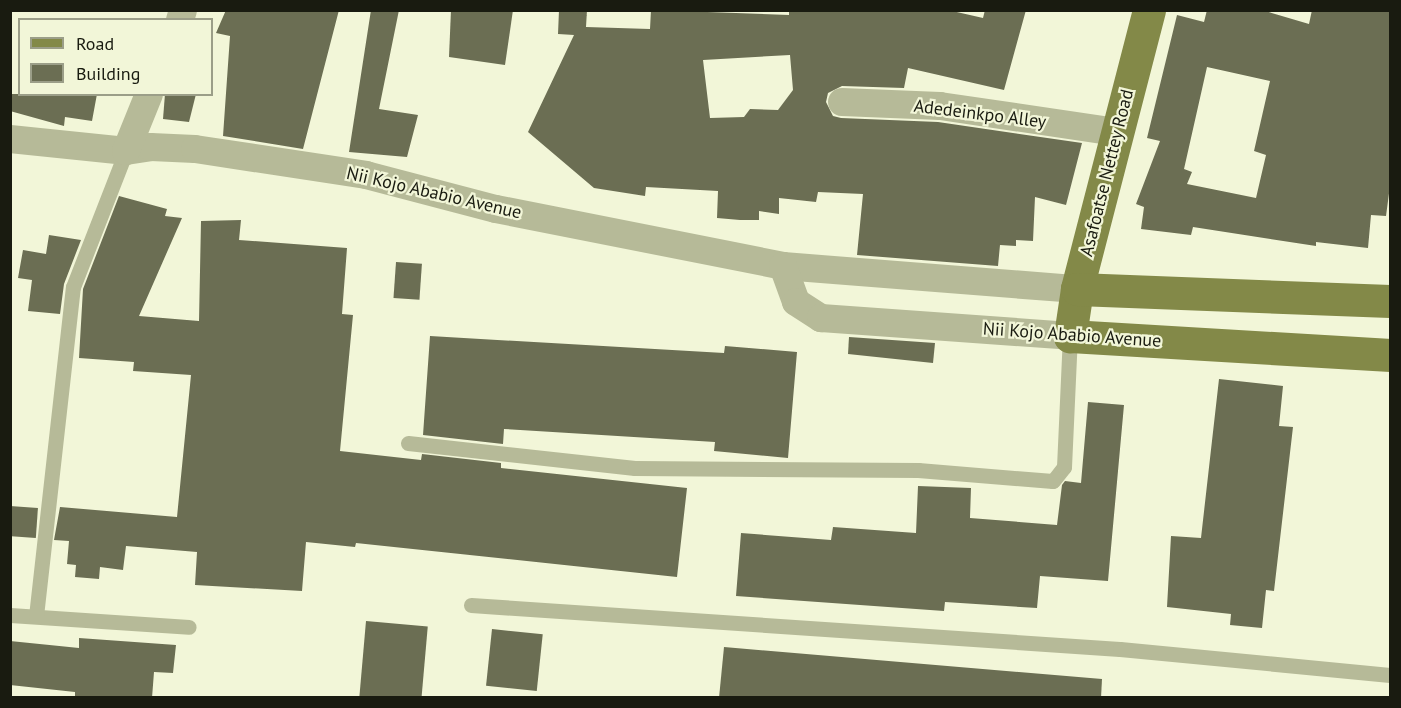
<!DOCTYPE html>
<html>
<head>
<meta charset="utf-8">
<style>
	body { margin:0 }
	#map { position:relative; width:1401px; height:708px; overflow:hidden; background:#f2f6d8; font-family:"PT Sans",sans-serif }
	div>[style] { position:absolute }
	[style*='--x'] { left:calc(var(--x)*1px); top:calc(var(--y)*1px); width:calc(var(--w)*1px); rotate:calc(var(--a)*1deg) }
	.building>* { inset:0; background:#6b6e53; transform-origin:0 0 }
	.service>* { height:15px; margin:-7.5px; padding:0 7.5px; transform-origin:7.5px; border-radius:7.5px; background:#b6ba98 }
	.minor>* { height:28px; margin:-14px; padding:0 14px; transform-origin:14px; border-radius:14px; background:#b6ba98 }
	.primary>* { height:33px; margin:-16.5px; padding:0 16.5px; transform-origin:16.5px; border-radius:16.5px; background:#838948 }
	span { translate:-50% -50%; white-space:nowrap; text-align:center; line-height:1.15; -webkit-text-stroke:4.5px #f2f6d8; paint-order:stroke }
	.street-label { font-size:18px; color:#191b10 }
	.frame { position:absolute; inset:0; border:12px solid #191b10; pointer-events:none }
	.legend { position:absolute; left:18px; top:18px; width:195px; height:78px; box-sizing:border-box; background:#f2f6d8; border:2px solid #9b9e88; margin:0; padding:8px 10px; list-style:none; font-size:18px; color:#191b10 }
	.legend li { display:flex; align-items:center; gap:12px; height:30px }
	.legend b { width:30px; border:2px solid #9b9e88 }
</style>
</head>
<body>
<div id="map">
	<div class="building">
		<i style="clip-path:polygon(226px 10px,339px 10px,303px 149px,223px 136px,230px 36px,216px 33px)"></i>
		<i style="clip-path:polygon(371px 10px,399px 10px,379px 109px,418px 115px,407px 157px,349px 152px)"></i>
		<i style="clip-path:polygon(451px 10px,513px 10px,505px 65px,449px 57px)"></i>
		<i style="clip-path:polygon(evenodd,559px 10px,587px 10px,586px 27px,650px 29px,651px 10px,789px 15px,789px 11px,809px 10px,948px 10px,983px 18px,985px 10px,1026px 10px,1004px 90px,908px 68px,904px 88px,842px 86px,828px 93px,826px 102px,833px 116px,841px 118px,938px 122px,1082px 143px,1066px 205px,1035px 197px,1033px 241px,1016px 240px,1016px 246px,1000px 245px,998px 266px,857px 255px,863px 194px,818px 192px,816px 202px,779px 198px,779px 214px,759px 211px,759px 220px,740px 220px,717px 218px,718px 191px,646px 187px,645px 196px,594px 188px,528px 132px,574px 35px,558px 34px,559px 10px,790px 55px,793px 90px,778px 110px,750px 109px,744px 117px,710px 118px,703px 60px,790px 55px)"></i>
		<i style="clip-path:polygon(evenodd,1207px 10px,1262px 10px,1309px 24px,1312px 10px,1390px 10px,1390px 186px,1386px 216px,1371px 215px,1368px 248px,1316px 242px,1316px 246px,1193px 227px,1191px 235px,1141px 229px,1144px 207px,1136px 204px,1160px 141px,1147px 138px,1177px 15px,1204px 22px,1207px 10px,1207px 67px,1270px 81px,1254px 151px,1266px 155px,1256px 198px,1187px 184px,1192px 172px,1184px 169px,1207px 67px)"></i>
		<i style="clip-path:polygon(10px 94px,97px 94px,92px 121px,65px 117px,64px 126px,10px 111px)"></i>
		<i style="clip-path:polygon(165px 94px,196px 94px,189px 122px,163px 119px)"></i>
		<i style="clip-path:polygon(119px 196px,167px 209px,165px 216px,182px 218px,139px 316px,199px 321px,201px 221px,241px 220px,239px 240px,347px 248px,342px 314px,353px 315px,340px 451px,421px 460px,422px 454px,501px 463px,501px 468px,687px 488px,677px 577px,356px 543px,355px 547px,306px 542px,302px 591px,195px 585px,197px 552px,126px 546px,123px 570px,100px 567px,99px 579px,75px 577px,76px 565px,67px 564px,69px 541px,54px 540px,60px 507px,177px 517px,191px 375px,133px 371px,134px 362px,79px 358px,83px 289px)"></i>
		<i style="clip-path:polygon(49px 235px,81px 240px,64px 284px,60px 314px,28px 311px,32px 280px,18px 278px,23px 250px,46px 254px)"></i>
		<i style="left:396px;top:262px;width:26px;height:36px;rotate:4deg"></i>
		<i style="clip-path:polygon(430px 336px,724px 353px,725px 346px,797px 352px,788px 458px,714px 451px,715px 442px,504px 429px,503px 444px,423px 435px)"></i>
		<i style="clip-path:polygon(849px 337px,935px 343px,933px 363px,848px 354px)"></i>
		<i style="clip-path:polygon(1219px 379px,1283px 386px,1279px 426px,1293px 427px,1274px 591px,1266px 590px,1262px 628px,1230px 625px,1231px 614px,1167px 607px,1171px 536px,1201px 538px)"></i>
		<i style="clip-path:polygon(1088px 402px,1124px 405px,1108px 581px,1040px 576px,1037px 608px,945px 602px,944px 611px,736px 596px,741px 533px,831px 540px,833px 527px,916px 533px,918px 486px,971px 488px,970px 518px,1057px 525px,1062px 485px,1065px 481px,1081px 483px)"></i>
		<i style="left:10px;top:506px;width:28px;height:30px;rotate:4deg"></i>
		<i style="left:366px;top:621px;width:62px;height:77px;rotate:5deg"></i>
		<i style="left:492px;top:629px;width:51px;height:57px;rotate:6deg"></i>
		<i style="clip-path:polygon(79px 638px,176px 645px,173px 673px,154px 672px,152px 698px,75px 698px,75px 692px,10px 685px,10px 641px,79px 648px)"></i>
		<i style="clip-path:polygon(724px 647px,1102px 679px,1101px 698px,719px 698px)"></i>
	</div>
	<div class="service">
		<i style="--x:408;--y:443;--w:228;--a:6.3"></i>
		<i style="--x:635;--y:468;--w:283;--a:0.4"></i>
		<i style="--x:918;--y:470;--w:135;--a:4.7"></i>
		<i style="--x:1053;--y:481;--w:18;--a:-52"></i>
		<i style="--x:1064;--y:467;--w:131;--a:-87.4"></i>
		<i style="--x:471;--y:605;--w:650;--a:3.88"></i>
		<i style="--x:1120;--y:649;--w:271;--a:5.5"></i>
		<i style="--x:10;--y:615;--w:179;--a:3.8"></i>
		<i style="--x:36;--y:616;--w:331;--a:-83.6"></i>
		<i style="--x:73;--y:287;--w:146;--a:-68.7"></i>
	</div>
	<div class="minor">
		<i style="--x:180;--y:20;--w:10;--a:-73"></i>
		<i style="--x:842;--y:102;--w:98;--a:2.3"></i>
		<i style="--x:940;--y:106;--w:179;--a:8.4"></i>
		<i style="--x:10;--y:139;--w:117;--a:5.9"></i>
		<i style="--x:126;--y:151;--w:25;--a:-9"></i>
		<i style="--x:151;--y:147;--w:44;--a:2.6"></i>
		<i style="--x:195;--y:149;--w:173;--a:8.6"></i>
		<i style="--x:366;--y:175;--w:134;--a:14.7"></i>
		<i style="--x:496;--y:209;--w:293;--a:11.2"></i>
		<i style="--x:783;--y:266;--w:295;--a:4.5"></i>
		<i style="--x:126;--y:151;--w:61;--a:-68"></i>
		<i style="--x:783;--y:266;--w:38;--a:70"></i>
		<i style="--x:796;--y:302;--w:30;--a:33"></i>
		<i style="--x:821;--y:318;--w:250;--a:4.1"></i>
	</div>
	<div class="primary">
		<i style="--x:1149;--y:10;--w:288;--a:104.5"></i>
		<i style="--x:1077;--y:289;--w:48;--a:98.5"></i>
		<i style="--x:1070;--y:336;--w:321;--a:3.4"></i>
		<i style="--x:1077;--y:289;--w:313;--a:2.2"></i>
	</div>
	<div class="street-label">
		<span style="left:980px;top:114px;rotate:7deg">Adedeinkpo Alley</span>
		<span style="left:1107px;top:173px;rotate:-76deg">Asafoatse Nettey Road</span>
		<span style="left:434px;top:193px;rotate:13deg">Nii Kojo Ababio Avenue</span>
		<span style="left:1072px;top:335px;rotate:4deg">Nii Kojo Ababio Avenue</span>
	</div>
	<div class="frame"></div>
	<ul class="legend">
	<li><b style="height:8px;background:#838948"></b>Road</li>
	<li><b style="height:16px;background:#6b6e53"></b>Building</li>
	</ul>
</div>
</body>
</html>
